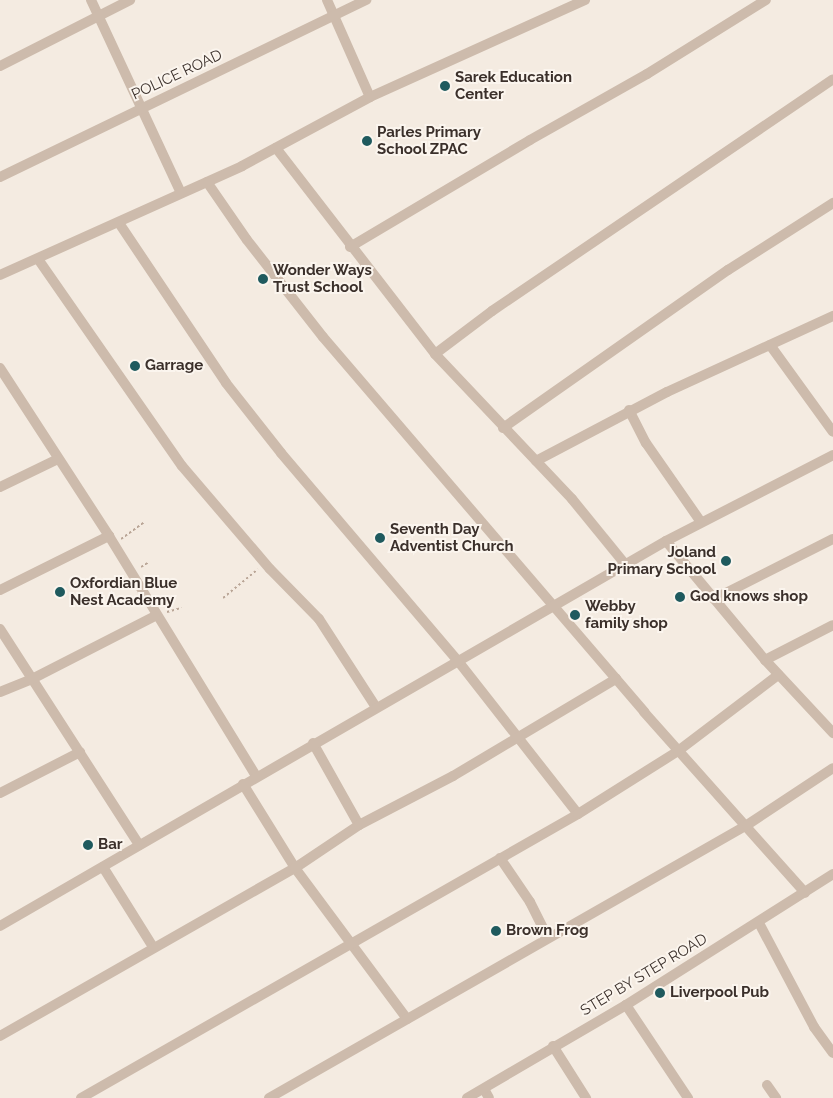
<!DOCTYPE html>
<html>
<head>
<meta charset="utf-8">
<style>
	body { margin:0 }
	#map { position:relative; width:833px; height:1098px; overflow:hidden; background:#f4ebe1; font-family:Raleway,sans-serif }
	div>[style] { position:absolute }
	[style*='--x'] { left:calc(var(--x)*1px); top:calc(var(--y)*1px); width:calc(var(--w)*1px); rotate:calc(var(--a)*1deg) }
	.path>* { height:2px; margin-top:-1px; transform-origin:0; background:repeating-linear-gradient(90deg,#b9a596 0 2.5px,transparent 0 5px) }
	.street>* { height:10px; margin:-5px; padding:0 5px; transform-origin:5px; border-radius:5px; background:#cdbbac }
	.dots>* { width:14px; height:14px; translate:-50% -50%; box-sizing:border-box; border:2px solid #fbf5ee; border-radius:50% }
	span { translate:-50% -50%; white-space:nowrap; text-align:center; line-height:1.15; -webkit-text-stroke:4px #fbf5ee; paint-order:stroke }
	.street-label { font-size:15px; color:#3b302b }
	.poi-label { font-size:15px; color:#3b302b; font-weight:700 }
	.left { translate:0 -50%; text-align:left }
	.right { translate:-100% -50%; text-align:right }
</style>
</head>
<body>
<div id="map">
	<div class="path">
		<i style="--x:121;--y:539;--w:29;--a:-36"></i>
		<i style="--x:141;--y:567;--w:9;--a:-32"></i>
		<i style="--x:223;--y:598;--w:45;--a:-39.6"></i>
		<i style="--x:167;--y:612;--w:15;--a:-16"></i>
	</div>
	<div class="street">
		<i style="--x:91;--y:0;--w:213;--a:65"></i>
		<i style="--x:327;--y:0;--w:106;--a:66.1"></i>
		<i style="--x:0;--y:66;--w:146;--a:-26.9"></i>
		<i style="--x:276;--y:148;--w:260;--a:52.3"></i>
		<i style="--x:435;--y:354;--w:199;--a:46.6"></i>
		<i style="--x:572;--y:499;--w:84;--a:50.8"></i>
		<i style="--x:0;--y:177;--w:407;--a:-25.8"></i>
		<i style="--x:207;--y:182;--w:70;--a:55.4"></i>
		<i style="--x:247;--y:240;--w:123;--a:51.9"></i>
		<i style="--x:323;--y:337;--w:494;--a:49.4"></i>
		<i style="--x:644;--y:712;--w:242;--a:48.3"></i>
		<i style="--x:119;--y:223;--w:192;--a:56.2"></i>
		<i style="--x:226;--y:383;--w:89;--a:51.8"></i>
		<i style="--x:281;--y:453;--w:273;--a:49.6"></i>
		<i style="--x:458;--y:661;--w:194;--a:51.9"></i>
		<i style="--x:350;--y:247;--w:209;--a:-30.7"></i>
		<i style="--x:530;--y:140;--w:134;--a:-29.4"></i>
		<i style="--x:647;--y:74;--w:140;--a:-31.9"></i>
		<i style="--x:38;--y:259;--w:252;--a:55.2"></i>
		<i style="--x:182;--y:466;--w:135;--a:49.5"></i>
		<i style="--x:270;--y:569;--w:70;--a:45.6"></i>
		<i style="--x:319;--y:619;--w:105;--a:57.1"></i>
		<i style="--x:0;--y:275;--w:265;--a:-24.2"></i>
		<i style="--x:242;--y:166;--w:145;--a:-28.3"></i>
		<i style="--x:370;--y:97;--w:236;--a:-24.3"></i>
		<i style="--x:770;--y:345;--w:107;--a:54.1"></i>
		<i style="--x:435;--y:354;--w:71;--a:-37"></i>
		<i style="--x:492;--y:311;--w:412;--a:-34.2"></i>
		<i style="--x:0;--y:368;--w:200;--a:57"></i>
		<i style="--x:109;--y:536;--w:281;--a:58.5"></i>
		<i style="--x:629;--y:410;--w:37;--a:63"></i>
		<i style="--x:646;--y:443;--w:96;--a:55.2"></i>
		<i style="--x:503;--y:428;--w:275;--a:-35.1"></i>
		<i style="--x:728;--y:270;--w:125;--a:-32.5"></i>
		<i style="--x:536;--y:461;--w:148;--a:-27.8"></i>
		<i style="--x:667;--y:392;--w:183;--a:-24.6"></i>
		<i style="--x:0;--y:487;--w:62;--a:-25.7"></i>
		<i style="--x:666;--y:541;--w:155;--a:50.2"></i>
		<i style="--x:765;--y:660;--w:100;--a:47"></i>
		<i style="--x:0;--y:590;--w:122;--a:-26.4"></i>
		<i style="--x:714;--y:599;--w:133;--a:-26.8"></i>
		<i style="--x:0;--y:629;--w:257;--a:57.2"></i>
		<i style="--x:765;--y:660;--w:76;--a:-27.2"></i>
		<i style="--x:0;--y:692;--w:35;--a:-22"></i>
		<i style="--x:32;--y:679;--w:138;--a:-27.1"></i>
		<i style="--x:313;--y:743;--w:94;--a:60.7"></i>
		<i style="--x:243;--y:784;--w:99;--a:58.2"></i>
		<i style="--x:295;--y:868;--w:188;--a:53.4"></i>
		<i style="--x:0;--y:793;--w:90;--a:-27.1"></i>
		<i style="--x:500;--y:858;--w:53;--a:55.7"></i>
		<i style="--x:530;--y:902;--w:40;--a:63.4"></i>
		<i style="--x:103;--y:867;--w:94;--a:58"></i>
		<i style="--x:759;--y:923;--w:118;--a:62.1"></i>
		<i style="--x:814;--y:1027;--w:32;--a:54"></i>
		<i style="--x:0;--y:926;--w:769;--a:-30.03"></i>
		<i style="--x:666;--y:541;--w:188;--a:-27.2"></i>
		<i style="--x:626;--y:1005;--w:112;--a:56.3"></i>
		<i style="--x:0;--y:1036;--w:339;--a:-29.7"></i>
		<i style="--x:295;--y:868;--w:77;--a:-33.9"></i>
		<i style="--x:359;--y:825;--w:106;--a:-27.5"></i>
		<i style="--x:453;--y:776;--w:190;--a:-30.8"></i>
		<i style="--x:553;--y:1046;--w:62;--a:57.6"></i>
		<i style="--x:767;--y:1085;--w:16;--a:55"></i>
		<i style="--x:484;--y:1089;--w:10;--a:61"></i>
		<i style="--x:81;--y:1098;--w:572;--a:-29.74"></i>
		<i style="--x:578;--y:814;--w:118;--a:-32.2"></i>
		<i style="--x:678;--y:751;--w:126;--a:-37.2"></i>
		<i style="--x:269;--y:1098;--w:550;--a:-29.73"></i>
		<i style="--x:747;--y:825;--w:103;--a:-33.5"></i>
		<i style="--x:467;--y:1098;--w:184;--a:-30.3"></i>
		<i style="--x:626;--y:1005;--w:245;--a:-32.3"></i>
	</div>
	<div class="dots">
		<i style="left:445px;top:86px;background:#1f5a5e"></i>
		<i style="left:367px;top:141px;background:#1f5a5e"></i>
		<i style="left:263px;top:279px;background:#1f5a5e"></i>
		<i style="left:135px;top:366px;background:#1f5a5e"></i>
		<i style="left:380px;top:538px;background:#1f5a5e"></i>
		<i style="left:726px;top:561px;background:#1f5a5e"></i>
		<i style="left:60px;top:592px;background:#1f5a5e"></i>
		<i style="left:680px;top:597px;background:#1f5a5e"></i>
		<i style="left:575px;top:615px;background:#1f5a5e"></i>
		<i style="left:88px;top:845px;background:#1f5a5e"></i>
		<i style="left:496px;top:931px;background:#1f5a5e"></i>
		<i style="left:660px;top:993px;background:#1f5a5e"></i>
	</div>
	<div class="street-label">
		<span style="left:177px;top:75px;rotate:-25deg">POLICE ROAD</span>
		<span style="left:644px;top:975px;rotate:-31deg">STEP BY STEP ROAD</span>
	</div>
	<div class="poi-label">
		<span class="left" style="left:455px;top:86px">Sarek Education<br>Center</span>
		<span class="left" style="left:377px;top:141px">Parles Primary<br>School ZPAC</span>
		<span class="left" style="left:273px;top:279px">Wonder Ways<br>Trust School</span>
		<span class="left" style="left:145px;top:366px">Garrage</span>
		<span class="left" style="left:390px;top:538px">Seventh Day<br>Adventist Church</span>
		<span class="right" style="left:716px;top:561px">Joland<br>Primary School</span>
		<span class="left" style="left:70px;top:592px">Oxfordian Blue<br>Nest Academy</span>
		<span class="left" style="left:690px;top:597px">God knows shop</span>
		<span class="left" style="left:585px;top:615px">Webby<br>family shop</span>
		<span class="left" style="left:98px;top:845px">Bar</span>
		<span class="left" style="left:506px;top:931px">Brown Frog</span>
		<span class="left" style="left:670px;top:993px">Liverpool Pub</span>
	</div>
</div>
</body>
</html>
